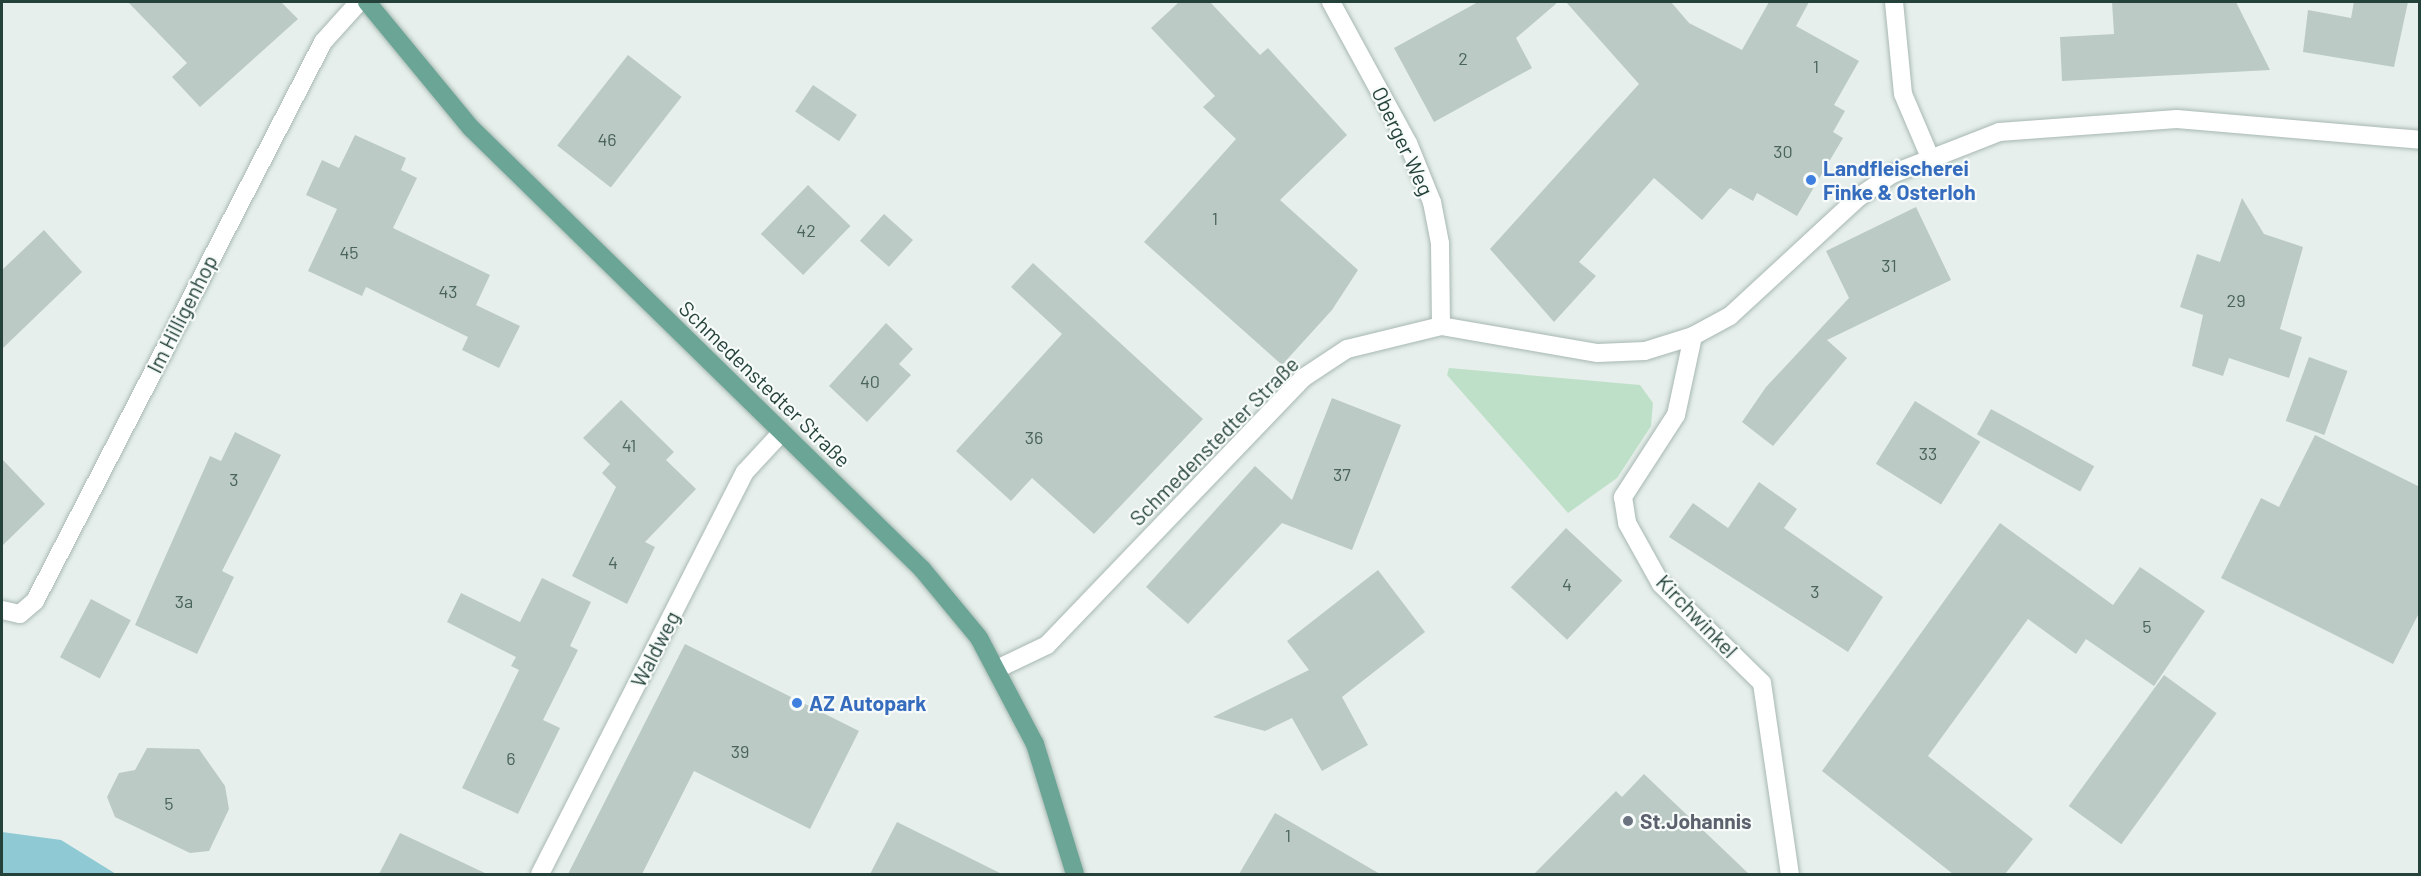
<!DOCTYPE html>
<html>
<head>
<meta charset="utf-8">
<style>
	body { margin:0 }
	#map { position:relative; width:2421px; height:876px; overflow:hidden; background:#e6efeb; font-family:Barlow,sans-serif }
	div>[style] { position:absolute }
	[style*='--x'] { left:calc(var(--x)*1px); top:calc(var(--y)*1px); width:calc(var(--w)*1px); rotate:calc(var(--a)*1deg) }
	.green>* { inset:0; background:#bfe0c8 }
	.water>* { inset:0; background:#8ec9d4 }
	.building>* { inset:0; background:#bbcac4; transform-origin:0 0 }
	.roads { filter:drop-shadow(0 0 2px #a8b8b2) drop-shadow(0 0 2px #a8b8b2) }
	.minor>* { height:18px; margin:-9px; padding:0 9px; transform-origin:9px; border-radius:9px; background:#fff }
	.primary>* { height:18px; margin:-9px; padding:0 9px; transform-origin:9px; border-radius:9px; background:#6aa596 }
	.dots>* { width:16px; height:16px; translate:-50% -50%; box-sizing:border-box; border:3px solid #f7fbf9; border-radius:50% }
	span { translate:-50% -50%; white-space:nowrap; text-align:center; line-height:1.15; -webkit-text-stroke:4.5px #f7fbf9; paint-order:stroke }
	.number-label { font-size:18px; color:#4a645c }
	.number-label span { -webkit-text-stroke-width:0 }
	.street-label { font-size:21px; color:#24423a }
	.shop-label { font-size:21px; color:#366cbe; font-weight:700 }
	.left { translate:0 -50%; text-align:left }
	.worship-label { font-size:21px; color:#5b616d; font-weight:700 }
	.frame { position:absolute; inset:0; border:3px solid #24423a; pointer-events:none }
</style>
</head>
<body>
<div id="map">
	<div class="green">
		<i style="clip-path:polygon(1449px 368px,1640px 385px,1653px 403px,1651px 426px,1617px 478px,1568px 513px,1447px 375px)"></i>
	</div>
	<div class="water">
		<i style="clip-path:polygon(2px 832px,61px 840px,116px 874px,2px 874px)"></i>
	</div>
	<div class="building">
		<i style="clip-path:polygon(128px 2px,281px 2px,298px 19px,200px 107px,172px 77px,187px 63px)"></i>
		<i style="clip-path:polygon(1179px 2px,1210px 2px,1260px 55px,1268px 48px,1347px 135px,1280px 200px,1358px 270px,1332px 310px,1282px 365px,1144px 242px,1236px 139px,1203px 107px,1215px 96px,1151px 28px)"></i>
		<i style="clip-path:polygon(1478px 2px,1558px 2px,1516px 38px,1532px 68px,1434px 122px,1394px 48px)"></i>
		<i style="clip-path:polygon(1566px 2px,1671px 2px,1689px 23px,1742px 50px,1769px 2px,1809px 2px,1796px 26px,1859px 61px,1834px 105px,1845px 111px,1833px 132px,1843px 138px,1797px 216px,1757px 193px,1753px 201px,1730px 188px,1702px 220px,1654px 178px,1579px 262px,1596px 276px,1554px 322px,1490px 249px,1639px 84px)"></i>
		<i style="clip-path:polygon(2112px 2px,2236px 2px,2270px 70px,2062px 81px,2060px 37px,2114px 34px)"></i>
		<i style="clip-path:polygon(2354px 2px,2408px 2px,2394px 67px,2303px 52px,2308px 10px,2351px 18px)"></i>
		<i style="left:628px;top:55px;width:68px;height:115px;rotate:38deg"></i>
		<i style="left:813px;top:85px;width:53px;height:32px;rotate:34deg"></i>
		<i style="clip-path:polygon(355px 135px,406px 158px,401px 170px,417px 178px,393px 228px,490px 275px,476px 305px,520px 326px,499px 368px,462px 350px,468px 337px,366px 287px,362px 296px,308px 271px,337px 209px,306px 195px,322px 160px,339px 168px)"></i>
		<i style="left:808px;top:185px;width:59px;height:68px;rotate:44deg"></i>
		<i style="clip-path:polygon(2242px 198px,2264px 234px,2303px 247px,2280px 329px,2302px 337px,2289px 378px,2229px 358px,2223px 376px,2192px 366px,2203px 315px,2180px 307px,2197px 254px,2220px 262px)"></i>
		<i style="clip-path:polygon(1916px 207px,1951px 280px,1827px 340px,1847px 358px,1773px 446px,1742px 422px,1766px 387px,1849px 298px,1826px 251px)"></i>
		<i style="left:884px;top:214px;width:39px;height:36px;rotate:42deg"></i>
		<i style="clip-path:polygon(44px 230px,82px 272px,2px 349px,2px 270px)"></i>
		<i style="clip-path:polygon(1033px 263px,1203px 419px,1094px 534px,1032px 478px,1011px 501px,956px 451px,1062px 334px,1011px 287px)"></i>
		<i style="clip-path:polygon(886px 323px,913px 349px,899px 364px,911px 375px,867px 422px,829px 386px)"></i>
		<i style="left:2309px;top:357px;width:41px;height:68px;rotate:20deg"></i>
		<i style="clip-path:polygon(1332px 398px,1401px 425px,1352px 550px,1282px 523px,1188px 624px,1146px 587px,1255px 466px,1292px 500px)"></i>
		<i style="clip-path:polygon(621px 400px,674px 452px,666px 460px,696px 489px,645px 542px,655px 547px,627px 604px,572px 576px,616px 487px,602px 473px,610px 464px,583px 438px)"></i>
		<i style="left:1915px;top:401px;width:77px;height:74px;rotate:32deg"></i>
		<i style="left:1991px;top:409px;width:118px;height:29px;rotate:29deg"></i>
		<i style="clip-path:polygon(235px 432px,281px 455px,222px 571px,234px 577px,197px 654px,135px 625px,210px 456px,221px 461px)"></i>
		<i style="clip-path:polygon(2315px 435px,2420px 487px,2420px 611px,2393px 664px,2221px 578px,2261px 498px,2279px 507px)"></i>
		<i style="clip-path:polygon(2px 459px,45px 504px,2px 546px)"></i>
		<i style="clip-path:polygon(1759px 482px,1797px 509px,1784px 528px,1883px 597px,1848px 652px,1669px 537px,1693px 503px,1728px 528px)"></i>
		<i style="clip-path:polygon(2000px 523px,2113px 605px,2140px 567px,2205px 611px,2154px 686px,2086px 639px,2076px 654px,2028px 619px,1928px 756px,2033px 839px,2005px 874px,1953px 874px,1822px 771px)"></i>
		<i style="left:1566px;top:528px;width:77px;height:81px;rotate:43deg"></i>
		<i style="clip-path:polygon(1378px 570px,1425px 632px,1342px 697px,1368px 745px,1322px 771px,1292px 718px,1265px 731px,1213px 717px,1309px 670px,1287px 641px)"></i>
		<i style="clip-path:polygon(542px 578px,591px 602px,570px 646px,578px 650px,543px 720px,560px 728px,518px 814px,462px 788px,519px 670px,511px 666px,516px 657px,447px 622px,461px 593px,520px 622px)"></i>
		<i style="left:91px;top:599px;width:45px;height:66px;rotate:28deg"></i>
		<i style="clip-path:polygon(685px 644px,859px 731px,810px 829px,694px 771px,642px 874px,568px 874px)"></i>
		<i style="left:2164px;top:675px;width:65px;height:162px;rotate:36deg"></i>
		<i style="clip-path:polygon(147px 748px,199px 749px,225px 786px,229px 809px,209px 851px,190px 853px,115px 817px,107px 797px,119px 773px,135px 770px)"></i>
		<i style="clip-path:polygon(1644px 774px,1749px 874px,1534px 874px,1616px 791px,1622px 797px)"></i>
		<i style="clip-path:polygon(1275px 813px,1308px 832px,1380px 874px,1239px 874px)"></i>
		<i style="clip-path:polygon(897px 822px,1002px 874px,870px 874px)"></i>
		<i style="clip-path:polygon(400px 833px,487px 874px,379px 874px)"></i>
	</div>
	<div class="roads">
		<div class="minor">
			<i style="--x:1331;--y:2;--w:161;--a:61.4"></i>
			<i style="--x:1408;--y:143;--w:64;--a:67.9"></i>
			<i style="--x:1432;--y:202;--w:42;--a:79"></i>
			<i style="--x:1440;--y:243;--w:83;--a:89.3"></i>
			<i style="--x:1894;--y:2;--w:92;--a:84.4"></i>
			<i style="--x:1903;--y:94;--w:66;--a:66.9"></i>
			<i style="--x:1693;--y:336;--w:81;--a:102.1"></i>
			<i style="--x:1676;--y:415;--w:98;--a:122.9"></i>
			<i style="--x:1623;--y:497;--w:26;--a:81"></i>
			<i style="--x:1627;--y:523;--w:70;--a:60.9"></i>
			<i style="--x:1661;--y:584;--w:141;--a:44.4"></i>
			<i style="--x:1762;--y:683;--w:193;--a:81.7"></i>
			<i style="--x:2;--y:610;--w:18;--a:13"></i>
			<i style="--x:20;--y:614;--w:20;--a:-41"></i>
			<i style="--x:35;--y:601;--w:629;--a:-62.74"></i>
			<i style="--x:323;--y:42;--w:54;--a:-48"></i>
			<i style="--x:997;--y:669;--w:55;--a:-25.6"></i>
			<i style="--x:1047;--y:645;--w:370;--a:-46.2"></i>
			<i style="--x:1303;--y:378;--w:53;--a:-33.4"></i>
			<i style="--x:1347;--y:349;--w:97;--a:-13.7"></i>
			<i style="--x:1441;--y:326;--w:159;--a:9.8"></i>
			<i style="--x:1598;--y:353;--w:47;--a:-2.4"></i>
			<i style="--x:1645;--y:351;--w:50;--a:-17.4"></i>
			<i style="--x:1693;--y:336;--w:42;--a:-28.4"></i>
			<i style="--x:1730;--y:316;--w:176;--a:-42.7"></i>
			<i style="--x:1859;--y:197;--w:40;--a:-34.9"></i>
			<i style="--x:1892;--y:174;--w:115;--a:-21.4"></i>
			<i style="--x:1999;--y:132;--w:178;--a:-4.2"></i>
			<i style="--x:2177;--y:119;--w:244;--a:4.9"></i>
			<i style="--x:540;--y:874;--w:451;--a:-63"></i>
			<i style="--x:745;--y:472;--w:54;--a:-47.2"></i>
		</div>
		<div class="primary">
			<i style="--x:367;--y:2;--w:163;--a:50.5"></i>
			<i style="--x:471;--y:128;--w:631;--a:44.36"></i>
			<i style="--x:922;--y:569;--w:89;--a:50.4"></i>
			<i style="--x:979;--y:638;--w:120;--a:62.2"></i>
			<i style="--x:1035;--y:744;--w:136;--a:72.9"></i>
		</div>
	</div>
	<div class="dots">
		<i style="left:1811px;top:180px;background:#3f7fe0"></i>
		<i style="left:797px;top:703px;background:#3f7fe0"></i>
		<i style="left:1628px;top:821px;background:#6b7280"></i>
	</div>
	<div class="number-label">
		<span style="left:1463px;top:58px">2</span>
		<span style="left:1816px;top:66px">1</span>
		<span style="left:607px;top:139px">46</span>
		<span style="left:1783px;top:151px">30</span>
		<span style="left:1215px;top:218px">1</span>
		<span style="left:806px;top:230px">42</span>
		<span style="left:349px;top:252px">45</span>
		<span style="left:1889px;top:265px">31</span>
		<span style="left:448px;top:291px">43</span>
		<span style="left:2236px;top:300px">29</span>
		<span style="left:870px;top:381px">40</span>
		<span style="left:1034px;top:437px">36</span>
		<span style="left:629px;top:445px">41</span>
		<span style="left:1928px;top:453px">33</span>
		<span style="left:1342px;top:474px">37</span>
		<span style="left:234px;top:479px">3</span>
		<span style="left:613px;top:562px">4</span>
		<span style="left:1567px;top:584px">4</span>
		<span style="left:1815px;top:591px">3</span>
		<span style="left:184px;top:601px">3a</span>
		<span style="left:2147px;top:626px">5</span>
		<span style="left:740px;top:751px">39</span>
		<span style="left:511px;top:758px">6</span>
		<span style="left:169px;top:803px">5</span>
		<span style="left:1288px;top:835px">1</span>
	</div>
	<div class="street-label">
		<span style="left:1403px;top:141px;rotate:65deg">Oberger Weg</span>
		<span style="left:182px;top:314px;rotate:-63deg">Im Hilligenhop</span>
		<span style="left:765px;top:384px;rotate:44deg">Schmedenstedter Straße</span>
		<span style="left:1214px;top:441px;rotate:-45deg">Schmedenstedter Straße</span>
		<span style="left:1697px;top:616px;rotate:46deg">Kirchwinkel</span>
		<span style="left:655px;top:649px;rotate:-63deg">Waldweg</span>
	</div>
	<div class="shop-label">
		<span class="left" style="left:1823px;top:180px">Landfleischerei<br>Finke &amp; Osterloh</span>
		<span class="left" style="left:809px;top:703px">AZ Autopark</span>
	</div>
	<div class="worship-label">
		<span class="left" style="left:1640px;top:821px">St.Johannis</span>
	</div>
	<div class="frame"></div>
</div>
</body>
</html>
